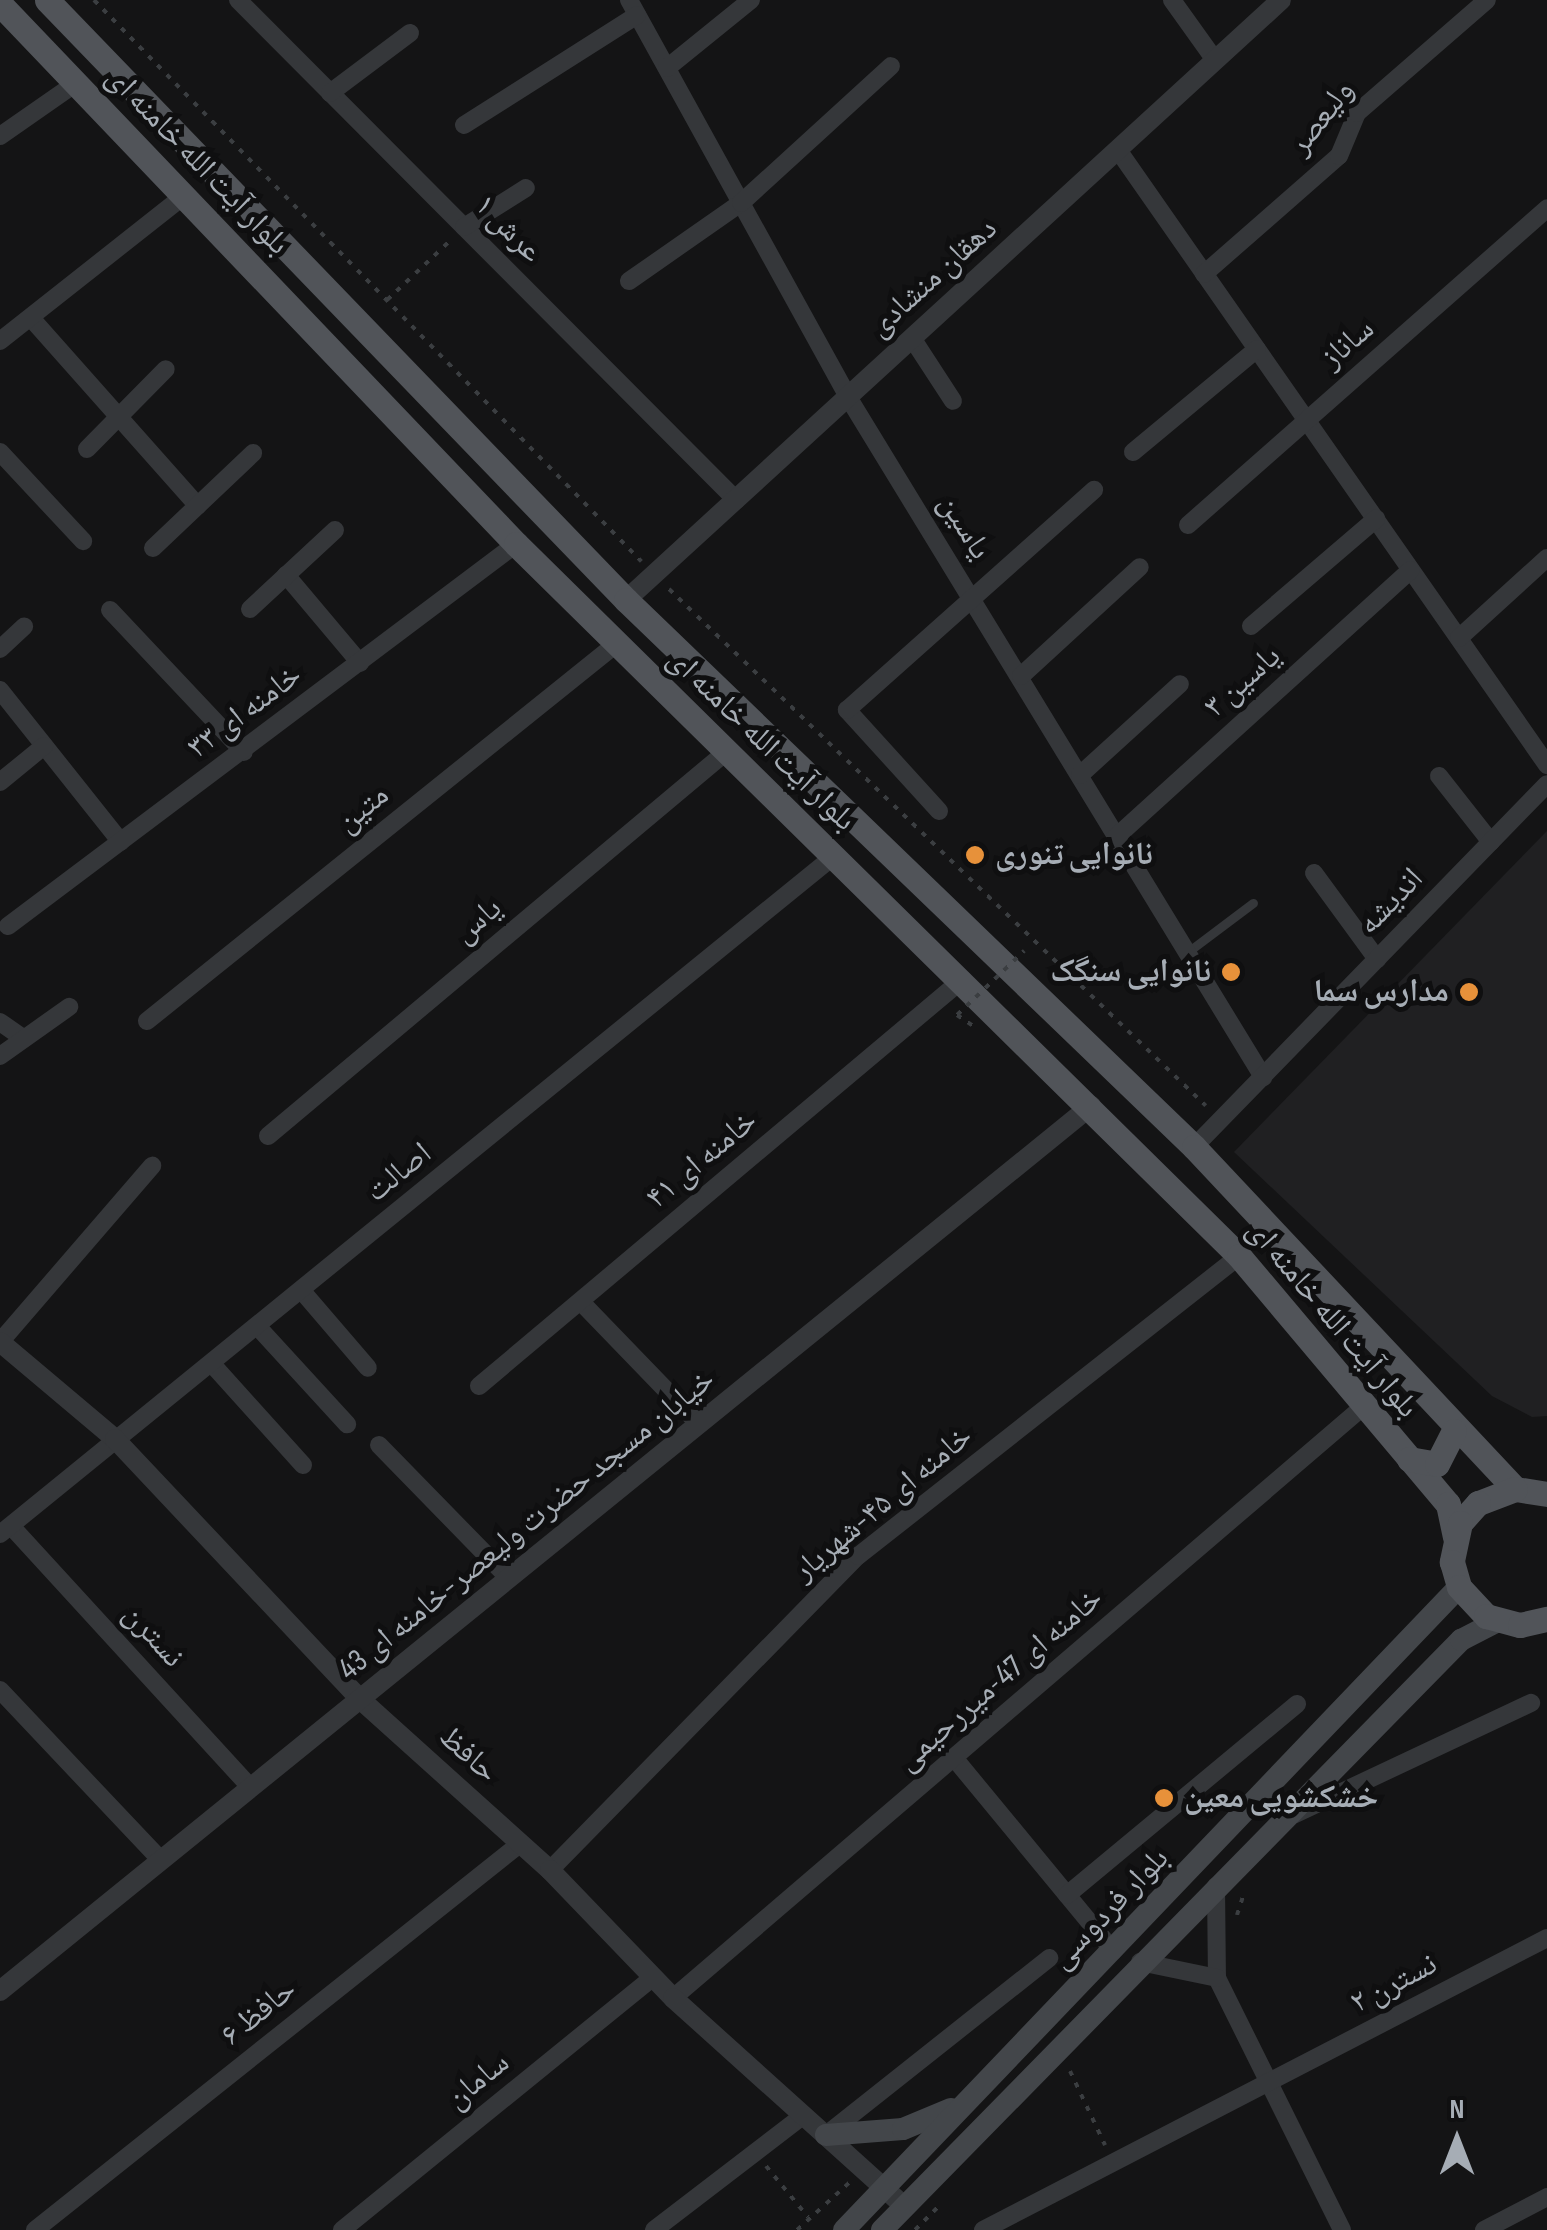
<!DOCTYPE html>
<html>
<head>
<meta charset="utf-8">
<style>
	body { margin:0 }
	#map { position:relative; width:1547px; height:2230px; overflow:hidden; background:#141415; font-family:"Sofia Sans Condensed","Noto Naskh Arabic",sans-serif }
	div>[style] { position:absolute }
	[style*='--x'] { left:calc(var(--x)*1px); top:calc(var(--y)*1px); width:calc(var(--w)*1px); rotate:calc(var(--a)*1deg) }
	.built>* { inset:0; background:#202022 }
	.path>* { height:4px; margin-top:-2px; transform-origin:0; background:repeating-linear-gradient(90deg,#3b3e41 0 5px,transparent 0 13px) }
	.service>* { height:9px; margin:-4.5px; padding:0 4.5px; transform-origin:4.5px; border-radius:4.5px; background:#35373a }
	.minor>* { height:18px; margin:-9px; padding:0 9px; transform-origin:9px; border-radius:9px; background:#35373a }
	.tertiary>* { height:20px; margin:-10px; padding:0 10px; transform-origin:10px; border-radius:10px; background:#35373a }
	.secondary>* { height:22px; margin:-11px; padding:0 11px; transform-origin:11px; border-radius:11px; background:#43464a }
	.primary>* { height:25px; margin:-12.5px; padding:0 12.5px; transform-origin:12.5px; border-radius:12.5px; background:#515459 }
	.path-bridge>* { height:4px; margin-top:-2px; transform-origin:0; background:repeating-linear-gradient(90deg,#3b3e41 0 5px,transparent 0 13px) }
	.dots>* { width:28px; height:28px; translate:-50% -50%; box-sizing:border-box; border:5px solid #0f0f10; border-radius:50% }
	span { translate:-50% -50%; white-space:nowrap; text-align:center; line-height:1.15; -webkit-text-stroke:10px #0f0f10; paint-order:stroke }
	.street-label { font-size:32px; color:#a6adb5 }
	.poi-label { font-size:32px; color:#a6adb5; font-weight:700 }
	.left { translate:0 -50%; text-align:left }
	.right { translate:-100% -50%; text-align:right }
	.north { position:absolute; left:1407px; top:2090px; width:100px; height:100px; -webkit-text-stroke:8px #0f0f10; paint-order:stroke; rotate:0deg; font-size:28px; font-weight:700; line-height:40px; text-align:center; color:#a6adb5 }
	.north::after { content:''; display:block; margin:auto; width:35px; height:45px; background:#a6adb5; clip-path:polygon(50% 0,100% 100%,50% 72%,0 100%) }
</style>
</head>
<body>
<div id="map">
	<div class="built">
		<i style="clip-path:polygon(1547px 831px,1547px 1416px,1532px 1417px,1492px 1396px,1234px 1152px)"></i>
	</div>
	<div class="path">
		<i style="--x:94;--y:0;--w:784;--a:45.72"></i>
		<i style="--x:387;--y:300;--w:89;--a:-43.2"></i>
		<i style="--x:669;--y:589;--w:745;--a:43.91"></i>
		<i style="--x:957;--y:1015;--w:22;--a:34"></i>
		<i style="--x:1237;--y:1915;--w:25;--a:-72"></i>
		<i style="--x:1070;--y:2071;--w:82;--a:64.7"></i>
		<i style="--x:766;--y:2166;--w:66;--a:50.5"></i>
		<i style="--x:797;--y:2230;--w:72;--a:-42.2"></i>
		<i style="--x:915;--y:2230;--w:35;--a:-45"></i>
	</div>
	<div class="service">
		<i style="--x:1189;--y:951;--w:80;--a:-36.9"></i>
	</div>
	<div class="minor">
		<i style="--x:238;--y:0;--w:706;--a:45.11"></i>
		<i style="--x:629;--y:0;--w:453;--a:61.1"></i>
		<i style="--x:848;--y:397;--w:797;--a:58.6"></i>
		<i style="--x:1172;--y:0;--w:74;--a:54.4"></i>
		<i style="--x:667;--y:68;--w:108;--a:-39"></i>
		<i style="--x:330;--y:93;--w:100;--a:-36.9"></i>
		<i style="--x:464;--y:125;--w:205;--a:-32.4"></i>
		<i style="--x:0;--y:136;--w:93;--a:-34.9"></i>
		<i style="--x:1118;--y:150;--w:750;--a:55.1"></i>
		<i style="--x:464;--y:227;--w:73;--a:-32.2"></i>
		<i style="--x:1204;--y:274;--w:179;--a:-41.2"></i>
		<i style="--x:1339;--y:156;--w:47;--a:-67.3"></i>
		<i style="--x:1357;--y:113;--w:172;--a:-41"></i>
		<i style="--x:629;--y:281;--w:136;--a:-34.9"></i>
		<i style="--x:741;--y:203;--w:203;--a:-42.4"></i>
		<i style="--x:31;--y:318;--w:251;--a:48.4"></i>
		<i style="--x:912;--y:338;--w:75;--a:56.9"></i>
		<i style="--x:0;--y:341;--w:237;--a:-38.3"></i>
		<i style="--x:87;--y:449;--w:112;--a:-45.4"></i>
		<i style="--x:0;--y:452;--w:122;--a:47"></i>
		<i style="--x:1133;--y:452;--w:161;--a:-39.7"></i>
		<i style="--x:1188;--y:525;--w:479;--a:-41.4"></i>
		<i style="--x:153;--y:548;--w:138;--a:-43.5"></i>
		<i style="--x:286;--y:575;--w:115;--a:49.9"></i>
		<i style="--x:250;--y:609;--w:116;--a:-42.9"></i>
		<i style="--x:110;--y:610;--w:195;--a:46.7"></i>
		<i style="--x:1251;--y:626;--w:165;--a:-40.6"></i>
		<i style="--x:1459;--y:638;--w:119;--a:-42.3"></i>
		<i style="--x:0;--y:649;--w:33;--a:-43"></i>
		<i style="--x:1021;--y:676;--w:161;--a:-42.5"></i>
		<i style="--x:0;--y:690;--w:194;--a:51.5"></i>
		<i style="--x:1080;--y:775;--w:135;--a:-42.3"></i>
		<i style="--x:1439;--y:776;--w:84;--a:51.8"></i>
		<i style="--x:0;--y:782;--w:57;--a:-39.3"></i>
		<i style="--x:939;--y:811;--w:137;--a:-132.3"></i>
		<i style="--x:847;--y:710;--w:331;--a:-41.7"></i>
		<i style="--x:1115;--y:838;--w:399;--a:-42.2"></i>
		<i style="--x:1314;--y:873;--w:107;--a:53.8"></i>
		<i style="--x:8;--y:926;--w:636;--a:-36.94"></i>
		<i style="--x:147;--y:1021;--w:602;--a:-38.79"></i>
		<i style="--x:0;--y:1022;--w:29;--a:35"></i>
		<i style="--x:0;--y:1056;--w:85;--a:-35.4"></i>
		<i style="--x:268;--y:1136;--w:598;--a:-39.98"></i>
		<i style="--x:1194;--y:1147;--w:506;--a:-45.8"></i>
		<i style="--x:302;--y:1291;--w:101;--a:49.4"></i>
		<i style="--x:581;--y:1302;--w:170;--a:46"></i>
		<i style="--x:258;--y:1327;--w:132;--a:47.5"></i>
		<i style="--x:0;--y:1342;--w:233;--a:-49.2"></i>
		<i style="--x:212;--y:1364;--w:136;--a:48"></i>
		<i style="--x:479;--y:1386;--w:632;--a:-40.06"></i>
		<i style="--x:379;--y:1445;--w:186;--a:45.7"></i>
		<i style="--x:11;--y:1526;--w:355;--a:47.5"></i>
		<i style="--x:0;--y:1534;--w:1075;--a:-39.11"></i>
		<i style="--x:0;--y:1690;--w:234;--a:46.6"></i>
		<i style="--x:955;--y:1759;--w:249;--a:50.5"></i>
		<i style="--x:1295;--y:1814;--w:261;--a:-25.2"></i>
		<i style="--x:550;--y:1870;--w:440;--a:-45.6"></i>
		<i style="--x:858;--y:1556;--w:485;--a:-38.2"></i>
		<i style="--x:1216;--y:1886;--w:92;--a:89.4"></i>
		<i style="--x:1217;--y:1978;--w:281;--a:63.6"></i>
		<i style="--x:1067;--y:1895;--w:299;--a:-39.7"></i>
		<i style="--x:1140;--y:1962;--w:79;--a:11.7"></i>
		<i style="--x:673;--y:1998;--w:911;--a:-40.59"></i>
		<i style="--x:826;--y:2135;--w:285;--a:-38.4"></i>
		<i style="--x:35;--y:2230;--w:621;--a:-38.53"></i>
		<i style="--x:342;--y:2230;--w:400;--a:-39.1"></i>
		<i style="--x:654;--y:2230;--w:185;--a:-37.5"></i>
		<i style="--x:983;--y:2230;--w:635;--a:-27.37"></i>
		<i style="--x:1484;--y:2230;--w:71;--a:-27.6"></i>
	</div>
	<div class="tertiary">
		<i style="--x:626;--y:600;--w:888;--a:-42.49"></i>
		<i style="--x:0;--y:1342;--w:150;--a:40.1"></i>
		<i style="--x:115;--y:1439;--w:357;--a:46.7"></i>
		<i style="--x:360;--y:1699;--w:256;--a:42"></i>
		<i style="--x:550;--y:1870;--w:178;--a:46.1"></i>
		<i style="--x:673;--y:1998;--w:311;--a:42"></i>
		<i style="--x:0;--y:1991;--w:1405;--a:-39.05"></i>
	</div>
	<div class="secondary">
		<i style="--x:826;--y:2135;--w:77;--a:-4.5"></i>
		<i style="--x:903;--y:2129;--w:52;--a:-22.6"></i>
		<i style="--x:844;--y:2230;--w:890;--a:-46.28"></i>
		<i style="--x:882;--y:2230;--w:827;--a:-45.54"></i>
		<i style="--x:1461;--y:1640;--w:42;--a:-27.2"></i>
	</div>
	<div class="primary">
		<i style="--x:47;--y:0;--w:834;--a:46.02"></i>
		<i style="--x:626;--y:600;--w:789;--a:43.92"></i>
		<i style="--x:1194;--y:1147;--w:469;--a:46.8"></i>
		<i style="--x:0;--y:4;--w:747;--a:46.3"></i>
		<i style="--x:516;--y:544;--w:1015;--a:44.56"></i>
		<i style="--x:1239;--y:1256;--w:324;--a:49.9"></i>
		<i style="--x:1448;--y:1504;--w:33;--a:78"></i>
		<i style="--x:1409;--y:1459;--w:28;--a:10"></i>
		<i style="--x:1437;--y:1464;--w:37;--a:-63"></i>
		<i style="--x:1547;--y:1494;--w:32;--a:-171"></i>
		<i style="--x:1515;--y:1489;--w:40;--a:159"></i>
		<i style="--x:1478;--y:1503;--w:27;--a:132"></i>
		<i style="--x:1460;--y:1523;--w:40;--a:102"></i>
		<i style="--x:1452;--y:1562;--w:26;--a:74"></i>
		<i style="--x:1459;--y:1587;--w:40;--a:47"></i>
		<i style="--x:1486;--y:1616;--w:35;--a:15"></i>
		<i style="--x:1520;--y:1625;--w:28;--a:-13"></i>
	</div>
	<div class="path-bridge">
		<i style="--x:957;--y:1015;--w:93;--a:-43.7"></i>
	</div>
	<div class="dots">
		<i style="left:975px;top:855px;background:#e7913a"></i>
		<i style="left:1231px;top:972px;background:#e7913a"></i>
		<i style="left:1469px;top:992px;background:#e7913a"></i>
		<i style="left:1164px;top:1798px;background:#e7913a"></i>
	</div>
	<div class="street-label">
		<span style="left:1322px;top:118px;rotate:-52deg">ولیعصر</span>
		<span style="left:197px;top:161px;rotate:46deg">بلوار آیت الله خامنه ای</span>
		<span style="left:508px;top:229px;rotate:45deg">عرش ۱</span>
		<span style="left:933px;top:278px;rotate:-42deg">دهقان منشادی</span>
		<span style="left:1348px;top:344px;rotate:-41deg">ساناز</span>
		<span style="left:964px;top:527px;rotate:58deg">یاسین</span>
		<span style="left:1243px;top:682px;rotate:-42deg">یاسین ۳</span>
		<span style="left:245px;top:712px;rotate:-37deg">خامنه ای ۳۳</span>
		<span style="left:761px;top:740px;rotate:44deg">بلوار آیت الله خامنه ای</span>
		<span style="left:363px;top:809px;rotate:-39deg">متین</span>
		<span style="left:1391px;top:902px;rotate:-46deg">اندیشه</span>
		<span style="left:478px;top:921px;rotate:-40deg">یاس</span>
		<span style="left:702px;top:1160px;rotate:-40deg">خامنه ای ۴۱</span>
		<span style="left:399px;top:1173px;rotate:-39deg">اصالت</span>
		<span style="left:1332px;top:1319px;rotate:50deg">بلوار آیت الله خامنه ای</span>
		<span style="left:883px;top:1504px;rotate:-40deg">خامنه ای ۴۵-شهریار</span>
		<span style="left:527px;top:1525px;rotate:-39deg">خیابان مسجد حضرت ولیعصر-خامنه ای 43</span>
		<span style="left:153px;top:1636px;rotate:48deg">نسترن</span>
		<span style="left:1000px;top:1680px;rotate:-41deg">خامنه ای 47-میررحیمی</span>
		<span style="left:468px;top:1755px;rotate:42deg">حافظ</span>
		<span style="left:1110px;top:1909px;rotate:-46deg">بلوار فردوسی</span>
		<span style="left:1394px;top:1984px;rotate:-28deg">نسترن ۲</span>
		<span style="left:259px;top:2013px;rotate:-39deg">حافظ ۶</span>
		<span style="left:478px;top:2081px;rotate:-39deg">سامان</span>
	</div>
	<div class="poi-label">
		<span class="left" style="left:995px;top:855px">نانوایی تنوری</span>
		<span class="right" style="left:1211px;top:972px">نانوایی سنگک</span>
		<span class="right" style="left:1449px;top:992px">مدارس سما</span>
		<span class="left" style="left:1184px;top:1798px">خشکشویی معین</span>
	</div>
	<div class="north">N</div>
</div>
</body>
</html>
